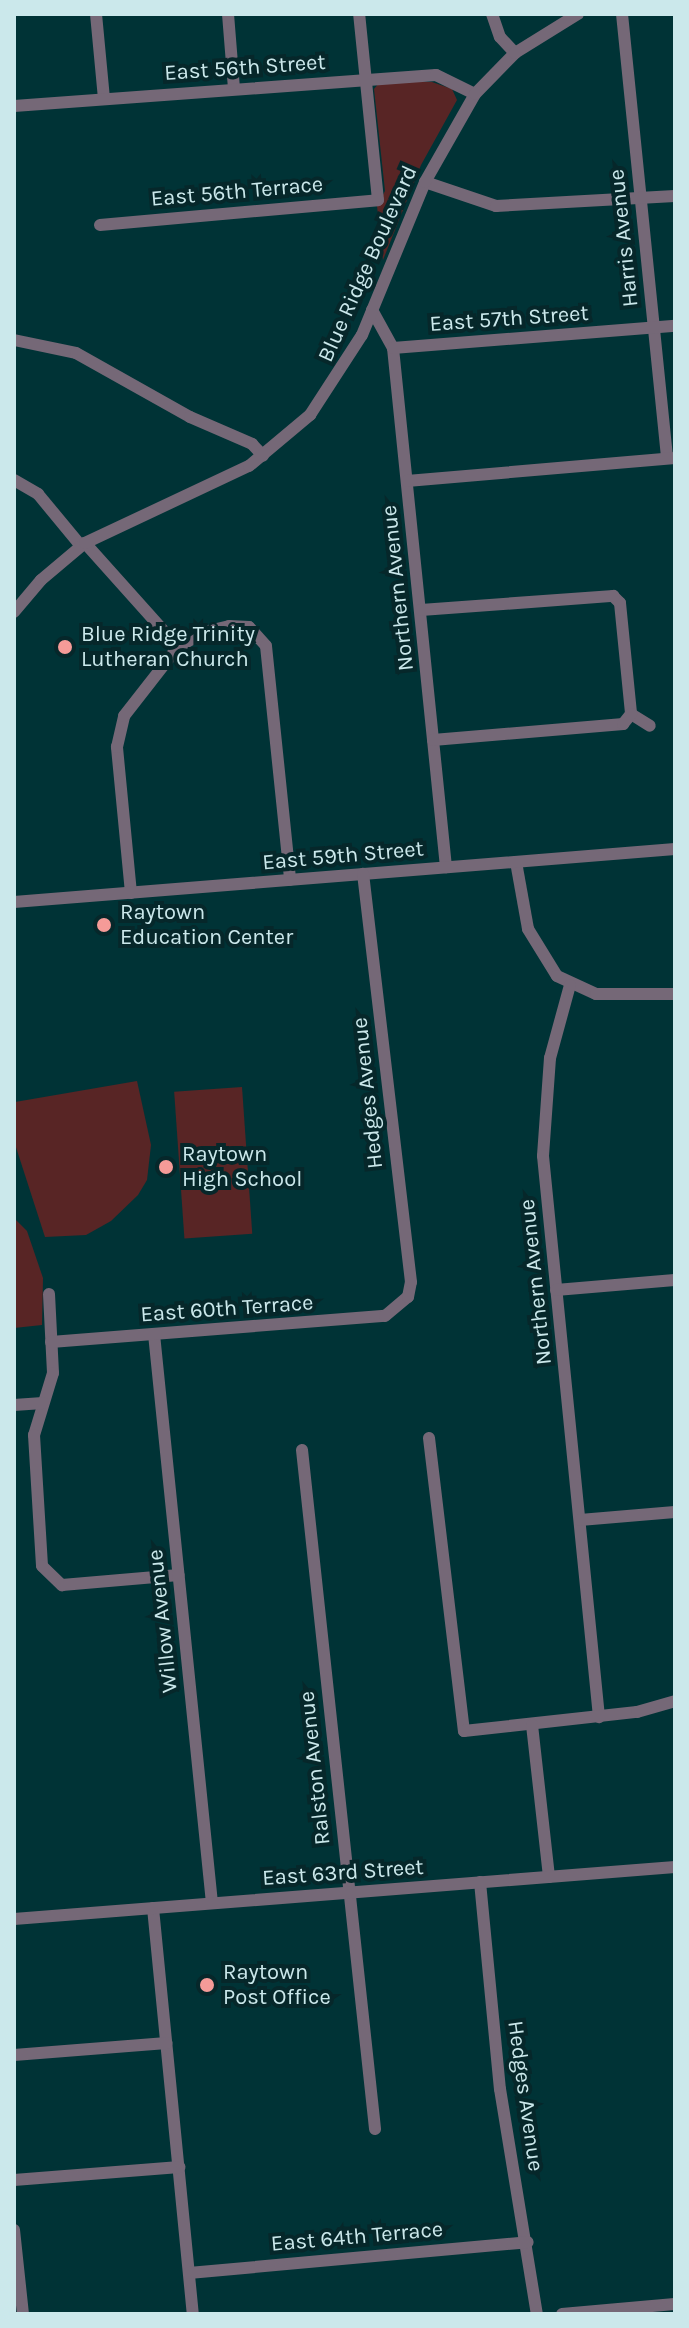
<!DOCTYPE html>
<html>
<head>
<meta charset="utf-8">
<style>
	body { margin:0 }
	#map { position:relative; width:689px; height:2328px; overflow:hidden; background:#003336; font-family:Karla,sans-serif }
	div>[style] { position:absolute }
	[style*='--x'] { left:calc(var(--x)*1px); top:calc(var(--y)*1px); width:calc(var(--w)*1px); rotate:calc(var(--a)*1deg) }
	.green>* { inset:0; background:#582525; transform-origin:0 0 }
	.minor>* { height:12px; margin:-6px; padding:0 6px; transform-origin:6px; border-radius:6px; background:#756877 }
	.dots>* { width:22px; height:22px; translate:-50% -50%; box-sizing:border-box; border:4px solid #06272a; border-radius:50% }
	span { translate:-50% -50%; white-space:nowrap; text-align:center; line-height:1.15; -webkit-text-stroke:8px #06272a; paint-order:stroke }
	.street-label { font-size:22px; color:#cbe8eb }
	.poi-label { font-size:22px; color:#cbe8eb }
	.left { translate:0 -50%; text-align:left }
	.frame { position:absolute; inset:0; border:16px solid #cbe8eb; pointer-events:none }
</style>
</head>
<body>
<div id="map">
	<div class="green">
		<i style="clip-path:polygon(380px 82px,432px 82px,452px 89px,457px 100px,421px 165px,383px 260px,377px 206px,385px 191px,374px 89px)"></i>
		<i style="clip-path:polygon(137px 1081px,151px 1145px,147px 1180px,138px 1195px,111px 1221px,86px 1235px,45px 1237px,14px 1141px,15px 1102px)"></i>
		<i style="left:242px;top:1087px;width:147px;height:68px;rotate:86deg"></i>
		<i style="clip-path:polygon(14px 1218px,27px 1231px,43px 1278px,42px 1325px,14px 1328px)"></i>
	</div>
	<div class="minor">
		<i style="--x:96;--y:14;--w:84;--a:84.6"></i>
		<i style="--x:228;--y:14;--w:75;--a:85.4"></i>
		<i style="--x:492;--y:14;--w:24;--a:71"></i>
		<i style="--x:500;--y:37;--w:22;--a:47"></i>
		<i style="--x:622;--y:14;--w:446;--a:84.2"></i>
		<i style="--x:14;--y:106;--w:423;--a:-4.2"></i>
		<i style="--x:436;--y:75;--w:43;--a:26"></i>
		<i style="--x:425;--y:182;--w:75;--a:18.7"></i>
		<i style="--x:496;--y:206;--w:179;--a:-3.2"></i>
		<i style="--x:100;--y:225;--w:279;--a:-5.1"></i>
		<i style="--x:378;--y:200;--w:187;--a:-95.8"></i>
		<i style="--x:372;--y:310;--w:43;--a:61.1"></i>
		<i style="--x:393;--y:348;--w:522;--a:84.17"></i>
		<i style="--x:14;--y:340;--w:63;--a:11.8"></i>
		<i style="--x:76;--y:353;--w:131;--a:29.3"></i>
		<i style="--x:190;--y:417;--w:68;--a:23.5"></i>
		<i style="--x:252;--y:444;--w:16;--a:47"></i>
		<i style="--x:393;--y:348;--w:283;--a:-4.5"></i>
		<i style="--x:14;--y:480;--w:28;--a:30"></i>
		<i style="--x:38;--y:494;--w:67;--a:50.4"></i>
		<i style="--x:407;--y:481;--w:269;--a:-4.9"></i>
		<i style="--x:85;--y:543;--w:140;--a:48.2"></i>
		<i style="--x:613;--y:596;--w:10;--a:45"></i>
		<i style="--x:620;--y:603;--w:112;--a:84.3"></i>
		<i style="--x:631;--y:714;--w:22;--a:32"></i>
		<i style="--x:421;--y:610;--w:193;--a:-4.2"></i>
		<i style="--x:14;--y:612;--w:42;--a:-49.8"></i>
		<i style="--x:41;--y:580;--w:57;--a:-40.1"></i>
		<i style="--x:85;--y:543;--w:181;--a:-25.2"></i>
		<i style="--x:249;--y:466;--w:80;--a:-39.9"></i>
		<i style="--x:310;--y:415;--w:95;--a:-57"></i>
		<i style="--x:362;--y:335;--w:165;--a:-67.6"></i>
		<i style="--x:425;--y:182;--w:101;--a:-60.4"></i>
		<i style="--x:475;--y:94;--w:57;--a:-45.7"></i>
		<i style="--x:515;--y:53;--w:74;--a:-31.8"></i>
		<i style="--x:433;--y:740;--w:191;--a:-4.8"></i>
		<i style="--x:623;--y:724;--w:13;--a:-51"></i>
		<i style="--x:516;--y:862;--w:68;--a:79.8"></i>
		<i style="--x:528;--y:929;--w:55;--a:58.3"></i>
		<i style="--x:557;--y:976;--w:43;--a:24.8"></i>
		<i style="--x:596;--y:994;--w:79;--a:0"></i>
		<i style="--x:131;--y:893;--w:147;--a:-95.5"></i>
		<i style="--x:117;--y:747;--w:32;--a:-77"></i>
		<i style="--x:124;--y:716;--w:88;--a:-52"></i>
		<i style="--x:178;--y:647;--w:30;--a:-30"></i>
		<i style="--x:204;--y:632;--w:26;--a:-13"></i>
		<i style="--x:229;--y:626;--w:20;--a:3"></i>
		<i style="--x:249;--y:627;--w:25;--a:48"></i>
		<i style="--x:266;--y:646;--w:235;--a:84.1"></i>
		<i style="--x:14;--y:902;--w:663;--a:-4.58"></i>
		<i style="--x:570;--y:985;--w:76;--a:105.3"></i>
		<i style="--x:550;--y:1058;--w:98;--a:94.1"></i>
		<i style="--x:543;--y:1156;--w:564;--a:84.3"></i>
		<i style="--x:556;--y:1290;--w:119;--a:-4.8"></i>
		<i style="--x:49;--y:1294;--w:79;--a:87.1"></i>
		<i style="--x:53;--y:1373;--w:65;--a:107"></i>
		<i style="--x:34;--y:1435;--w:131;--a:86.5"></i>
		<i style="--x:42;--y:1566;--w:28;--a:44"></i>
		<i style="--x:62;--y:1585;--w:117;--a:-4.9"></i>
		<i style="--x:154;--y:1334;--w:572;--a:84.18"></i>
		<i style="--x:51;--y:1342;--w:335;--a:-4.5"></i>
		<i style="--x:385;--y:1316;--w:30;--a:-40"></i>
		<i style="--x:408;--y:1297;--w:15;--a:-79"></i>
		<i style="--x:411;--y:1282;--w:411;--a:-96.7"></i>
		<i style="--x:14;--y:1405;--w:29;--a:-4"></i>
		<i style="--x:429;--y:1438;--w:295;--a:83.2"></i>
		<i style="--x:464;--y:1731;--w:174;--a:-6.3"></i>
		<i style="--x:637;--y:1712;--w:40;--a:-16"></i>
		<i style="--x:302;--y:1450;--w:683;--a:83.86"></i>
		<i style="--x:580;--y:1520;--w:95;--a:-4.8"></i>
		<i style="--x:532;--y:1725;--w:153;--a:83.6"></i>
		<i style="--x:480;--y:1882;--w:208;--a:84.5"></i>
		<i style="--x:500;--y:2089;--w:228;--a:80.7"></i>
		<i style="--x:153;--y:1908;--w:408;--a:84.4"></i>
		<i style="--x:14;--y:1919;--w:663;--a:-4.5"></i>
		<i style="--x:14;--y:2055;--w:153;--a:-4.5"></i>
		<i style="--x:14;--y:2180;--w:166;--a:-4.5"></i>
		<i style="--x:14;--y:2230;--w:84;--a:83.9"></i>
		<i style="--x:189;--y:2273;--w:340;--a:-5.2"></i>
		<i style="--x:562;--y:2314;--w:113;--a:-5.1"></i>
	</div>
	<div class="dots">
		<i style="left:65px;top:647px;background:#f59b98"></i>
		<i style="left:104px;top:925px;background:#f59b98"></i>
		<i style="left:166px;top:1167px;background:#f59b98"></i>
		<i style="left:207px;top:1985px;background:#f59b98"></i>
	</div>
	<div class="street-label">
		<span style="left:245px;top:68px;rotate:-4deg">East 56th Street</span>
		<span style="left:237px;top:192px;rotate:-5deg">East 56th Terrace</span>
		<span style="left:624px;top:238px;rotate:-96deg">Harris Avenue</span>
		<span style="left:368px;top:264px;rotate:-66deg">Blue Ridge Boulevard</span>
		<span style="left:509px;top:319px;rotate:-4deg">East 57th Street</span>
		<span style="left:398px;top:588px;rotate:-96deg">Northern Avenue</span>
		<span style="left:343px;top:856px;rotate:-5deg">East 59th Street</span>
		<span style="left:368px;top:1093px;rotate:-96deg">Hedges Avenue</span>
		<span style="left:536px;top:1282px;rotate:-96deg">Northern Avenue</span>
		<span style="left:227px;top:1309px;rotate:-4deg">East 60th Terrace</span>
		<span style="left:163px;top:1621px;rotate:-96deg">Willow Avenue</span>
		<span style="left:315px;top:1768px;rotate:-96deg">Ralston Avenue</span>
		<span style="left:343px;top:1873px;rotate:-4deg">East 63rd Street</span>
		<span style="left:525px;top:2096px;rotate:82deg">Hedges Avenue</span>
		<span style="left:357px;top:2237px;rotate:-5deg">East 64th Terrace</span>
	</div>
	<div class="poi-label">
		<span class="left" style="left:81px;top:647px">Blue Ridge Trinity<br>Lutheran Church</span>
		<span class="left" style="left:120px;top:925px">Raytown<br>Education Center</span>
		<span class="left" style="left:182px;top:1167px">Raytown<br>High School</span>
		<span class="left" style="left:223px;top:1985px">Raytown<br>Post Office</span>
	</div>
	<div class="frame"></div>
</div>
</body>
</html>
